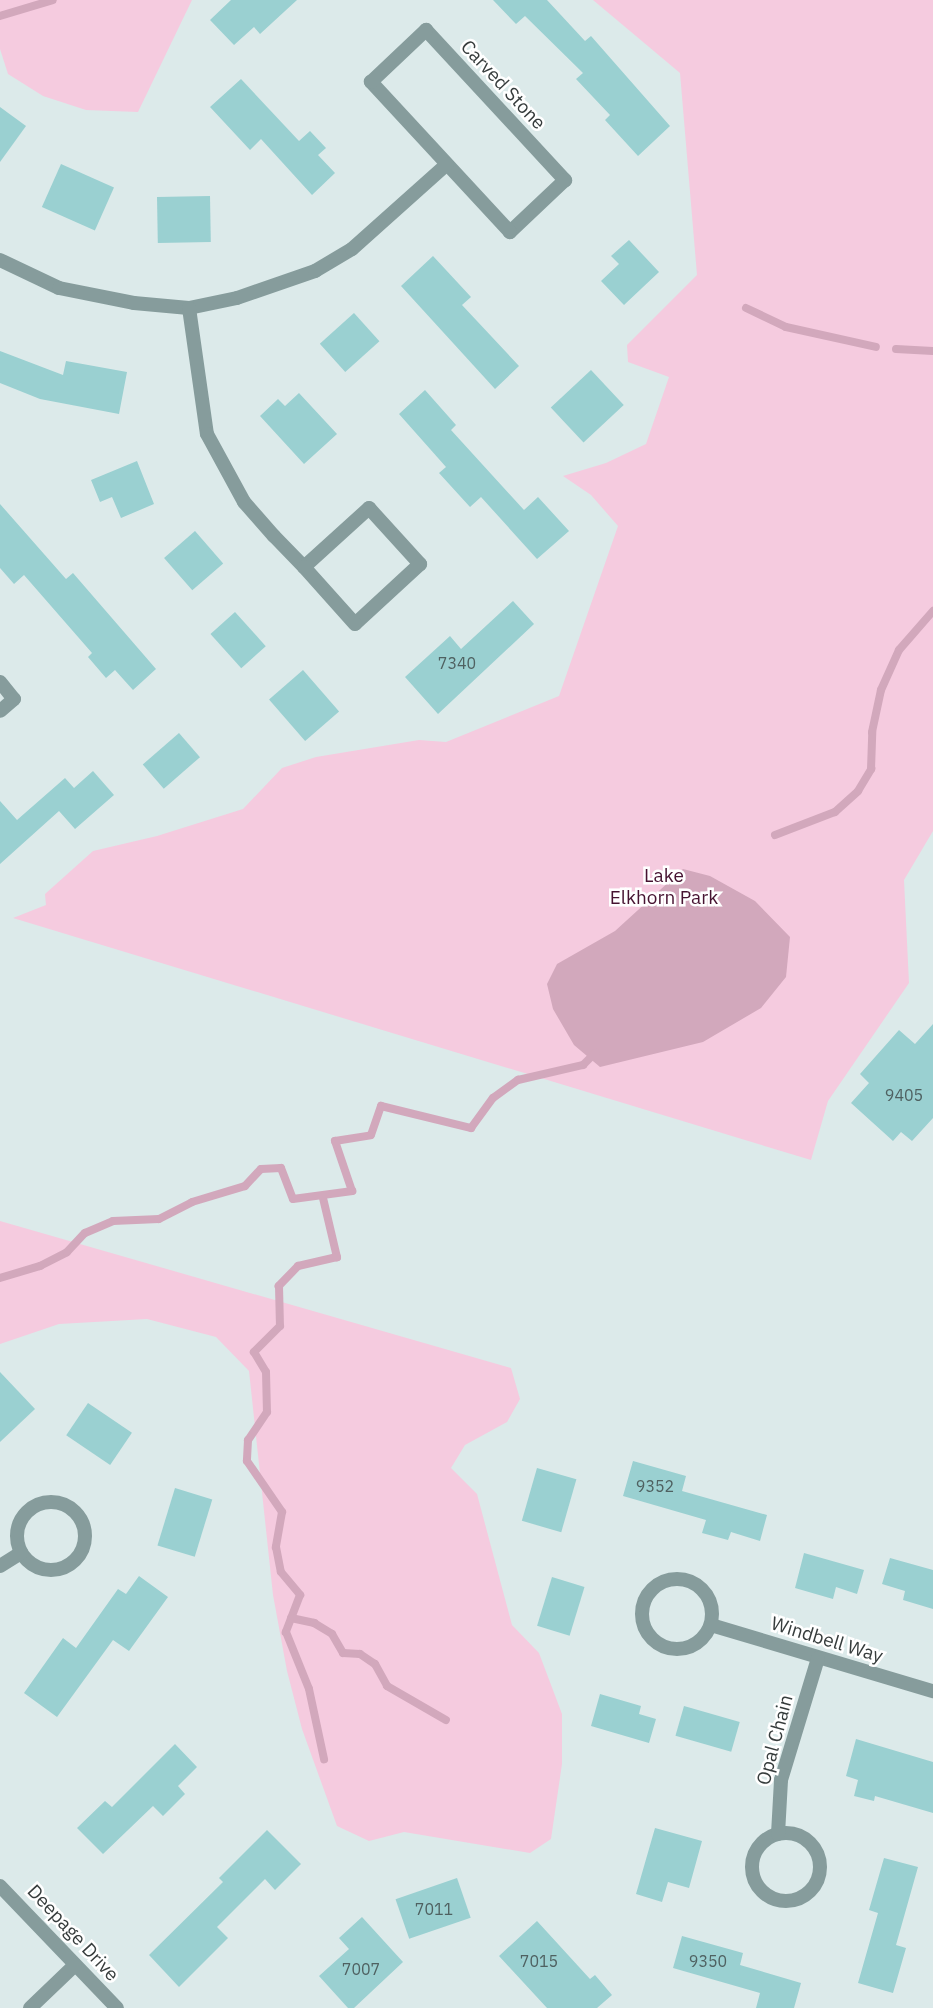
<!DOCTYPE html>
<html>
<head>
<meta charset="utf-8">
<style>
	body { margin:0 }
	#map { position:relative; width:933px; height:2008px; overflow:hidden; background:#dceaea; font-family:"IBM Plex Sans",sans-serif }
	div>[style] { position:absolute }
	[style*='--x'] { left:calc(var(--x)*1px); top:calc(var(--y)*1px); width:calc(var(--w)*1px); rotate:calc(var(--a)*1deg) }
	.green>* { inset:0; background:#f5cbdf }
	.water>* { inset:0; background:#d2a8bc }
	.stream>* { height:8px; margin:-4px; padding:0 4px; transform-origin:4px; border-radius:4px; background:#d2a8bc }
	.building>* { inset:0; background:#9ad0d1; transform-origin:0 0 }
	.street>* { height:14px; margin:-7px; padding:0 7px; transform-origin:7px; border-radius:7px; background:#869c9c }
	.street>.ring { margin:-7px; padding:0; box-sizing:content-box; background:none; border:14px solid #869c9c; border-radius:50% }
	span { translate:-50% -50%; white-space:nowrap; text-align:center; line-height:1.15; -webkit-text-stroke:5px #fff; paint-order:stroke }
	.number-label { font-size:16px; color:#4f6161 }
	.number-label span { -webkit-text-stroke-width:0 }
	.street-label { font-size:19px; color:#363c3c }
	.park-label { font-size:19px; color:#461331 }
</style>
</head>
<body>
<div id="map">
	<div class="green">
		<i style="clip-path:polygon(0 0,192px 0,138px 112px,86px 110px,43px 96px,8px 74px,0 49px)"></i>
		<i style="clip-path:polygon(593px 0,933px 0,933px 831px,904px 880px,909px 983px,828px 1101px,811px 1160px,13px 918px,46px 905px,45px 894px,93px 851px,157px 836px,243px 809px,282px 768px,316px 757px,419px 740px,446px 742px,559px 696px,618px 526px,591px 495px,563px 476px,606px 463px,646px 444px,669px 377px,628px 362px,627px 345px,697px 275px,680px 73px)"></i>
		<i style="clip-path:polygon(0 1221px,511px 1368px,520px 1399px,507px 1422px,465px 1445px,451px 1468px,477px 1494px,512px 1625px,539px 1653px,562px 1714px,562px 1764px,551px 1839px,530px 1853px,404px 1832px,369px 1841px,337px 1826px,302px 1729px,287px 1671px,273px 1595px,249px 1371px,216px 1337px,147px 1319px,59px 1324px,0 1344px)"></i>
	</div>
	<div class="water">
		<i style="clip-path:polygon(683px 869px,710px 876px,755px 901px,790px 937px,786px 977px,761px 1008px,703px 1042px,600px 1067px,574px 1045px,553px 1009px,547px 984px,557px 964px,615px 931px)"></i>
	</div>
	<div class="stream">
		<i style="--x:0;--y:16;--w:55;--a:-16.8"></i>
		<i style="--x:746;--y:308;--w:44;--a:25.4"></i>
		<i style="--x:786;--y:327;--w:92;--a:12.5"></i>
		<i style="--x:896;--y:349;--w:37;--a:3"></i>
		<i style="--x:775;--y:835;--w:64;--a:-21"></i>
		<i style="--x:835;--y:812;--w:31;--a:-42"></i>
		<i style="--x:858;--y:791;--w:26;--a:-59"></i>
		<i style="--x:871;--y:769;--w:37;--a:-88"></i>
		<i style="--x:872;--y:732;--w:43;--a:-77.9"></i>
		<i style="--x:881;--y:690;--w:44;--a:-65.8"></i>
		<i style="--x:899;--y:650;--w:52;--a:-48.9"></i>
		<i style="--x:323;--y:1198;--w:61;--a:76.7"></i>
		<i style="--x:337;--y:1257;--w:40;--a:167"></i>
		<i style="--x:298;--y:1266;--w:28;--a:134"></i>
		<i style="--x:279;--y:1286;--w:40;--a:88.6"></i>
		<i style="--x:280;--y:1326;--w:37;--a:135"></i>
		<i style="--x:254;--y:1352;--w:23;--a:59"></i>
		<i style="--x:266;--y:1372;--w:40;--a:88.6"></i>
		<i style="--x:267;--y:1412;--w:34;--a:124"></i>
		<i style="--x:248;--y:1440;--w:21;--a:93"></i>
		<i style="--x:247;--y:1461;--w:62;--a:55.5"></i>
		<i style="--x:282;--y:1512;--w:36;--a:100"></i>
		<i style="--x:276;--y:1547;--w:25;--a:79"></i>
		<i style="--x:281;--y:1572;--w:30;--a:50"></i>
		<i style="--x:300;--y:1595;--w:40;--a:111"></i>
		<i style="--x:286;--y:1632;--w:61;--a:68"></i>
		<i style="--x:309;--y:1689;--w:72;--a:77.9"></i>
		<i style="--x:0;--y:1278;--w:42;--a:-16.7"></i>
		<i style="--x:40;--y:1266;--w:30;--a:-27"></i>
		<i style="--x:67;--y:1252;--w:26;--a:-47"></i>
		<i style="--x:85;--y:1233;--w:30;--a:-23"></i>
		<i style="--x:113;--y:1221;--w:46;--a:-2.5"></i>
		<i style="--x:159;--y:1219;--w:37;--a:-27"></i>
		<i style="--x:192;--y:1202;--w:55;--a:-16.8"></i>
		<i style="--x:245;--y:1186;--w:23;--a:-47"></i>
		<i style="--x:261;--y:1169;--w:20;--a:-3"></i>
		<i style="--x:281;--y:1168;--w:33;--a:69"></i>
		<i style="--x:293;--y:1199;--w:60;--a:-7.7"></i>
		<i style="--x:352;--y:1191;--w:53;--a:-108.8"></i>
		<i style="--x:335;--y:1141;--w:36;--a:-9"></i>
		<i style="--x:371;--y:1135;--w:31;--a:-71"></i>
		<i style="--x:381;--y:1106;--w:93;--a:13.7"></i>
		<i style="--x:471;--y:1128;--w:37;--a:-54"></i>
		<i style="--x:493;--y:1098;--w:31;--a:-36"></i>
		<i style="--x:518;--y:1080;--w:67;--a:-13"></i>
		<i style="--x:583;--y:1065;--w:18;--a:-45"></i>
		<i style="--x:291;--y:1618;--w:24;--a:12"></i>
		<i style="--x:314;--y:1623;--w:21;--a:31"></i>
		<i style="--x:332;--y:1634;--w:22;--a:60"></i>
		<i style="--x:343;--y:1653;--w:17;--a:3"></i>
		<i style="--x:360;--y:1654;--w:18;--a:34"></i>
		<i style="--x:375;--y:1664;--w:25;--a:61"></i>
		<i style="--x:387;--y:1686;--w:68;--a:30"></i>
	</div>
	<div class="building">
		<i style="clip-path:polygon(231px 0,297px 0,260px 34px,254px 27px,234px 45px,210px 20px)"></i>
		<i style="clip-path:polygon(493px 0,547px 0,585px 41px,591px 36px,670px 126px,638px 156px,605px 120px,610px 115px,576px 79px,583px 73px,525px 16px,516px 24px)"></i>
		<i style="clip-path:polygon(241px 79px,299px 141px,310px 131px,326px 148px,318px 155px,335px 173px,312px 195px,261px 139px,250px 150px,210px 107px)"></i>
		<i style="clip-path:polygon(0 107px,26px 126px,0 162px)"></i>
		<i style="left:61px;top:164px;width:58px;height:47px;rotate:24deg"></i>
		<i style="left:210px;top:196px;width:46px;height:53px;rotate:89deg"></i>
		<i style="clip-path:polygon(629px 240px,659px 272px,624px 305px,601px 281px,619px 264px,611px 256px)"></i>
		<i style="clip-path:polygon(433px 256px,471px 297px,462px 305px,519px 366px,495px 389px,401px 286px)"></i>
		<i style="left:354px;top:313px;width:38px;height:46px;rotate:48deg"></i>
		<i style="clip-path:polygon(0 351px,63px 375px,66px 361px,127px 372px,119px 414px,40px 399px,0 383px)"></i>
		<i style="left:591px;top:370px;width:48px;height:55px;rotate:47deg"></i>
		<i style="clip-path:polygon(425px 390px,456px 425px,451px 430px,524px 510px,538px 497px,569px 531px,537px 559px,481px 497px,470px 507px,439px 473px,446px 467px,399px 414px)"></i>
		<i style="clip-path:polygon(299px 393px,337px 434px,304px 464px,260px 416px,278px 399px,285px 406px)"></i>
		<i style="clip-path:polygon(137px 461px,154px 504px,121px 518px,112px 497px,100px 502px,91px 480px)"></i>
		<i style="clip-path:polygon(0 504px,66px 579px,73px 573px,156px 669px,133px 690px,115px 670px,106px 678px,88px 657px,92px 653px,24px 575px,14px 584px,0 568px)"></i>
		<i style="left:195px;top:531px;width:43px;height:41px;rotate:49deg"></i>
		<i style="clip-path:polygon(513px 601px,534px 624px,438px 714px,405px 677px,450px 636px,461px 649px)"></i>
		<i style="left:235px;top:612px;width:46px;height:33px;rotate:48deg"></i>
		<i style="left:303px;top:670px;width:55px;height:45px;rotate:49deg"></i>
		<i style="left:179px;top:733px;width:32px;height:48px;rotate:49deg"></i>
		<i style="clip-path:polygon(93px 771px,114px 795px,75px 829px,59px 811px,0 864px,0 801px,17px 820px,65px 778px,74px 788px)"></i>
		<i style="clip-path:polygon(933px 1024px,933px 1118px,912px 1141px,901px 1132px,893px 1141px,851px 1103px,869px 1083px,860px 1074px,899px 1030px,915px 1044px)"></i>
		<i style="clip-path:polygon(0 1372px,35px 1409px,0 1442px)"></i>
		<i style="left:88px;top:1403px;width:53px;height:39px;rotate:34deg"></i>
		<i style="clip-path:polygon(633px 1461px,686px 1476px,682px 1491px,767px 1515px,760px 1541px,731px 1532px,728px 1540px,702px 1533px,706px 1520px,623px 1496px)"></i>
		<i style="left:537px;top:1468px;width:41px;height:55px;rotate:16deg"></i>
		<i style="left:175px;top:1488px;width:39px;height:60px;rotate:17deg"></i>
		<i style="clip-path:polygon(804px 1553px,864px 1570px,857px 1594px,836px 1587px,833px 1599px,795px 1588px)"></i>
		<i style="clip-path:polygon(890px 1558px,933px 1570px,933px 1609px,903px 1600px,905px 1591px,882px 1584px)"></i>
		<i style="clip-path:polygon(139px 1576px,168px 1597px,129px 1651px,113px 1640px,57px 1717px,24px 1693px,63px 1638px,76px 1648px,118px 1589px,126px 1594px)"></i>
		<i style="left:552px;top:1577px;width:34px;height:51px;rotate:17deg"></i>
		<i style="clip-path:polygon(600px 1694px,641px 1706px,639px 1714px,656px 1719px,649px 1743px,591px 1726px)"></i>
		<i style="left:684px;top:1706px;width:58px;height:31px;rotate:16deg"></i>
		<i style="clip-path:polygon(856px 1739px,933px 1762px,933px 1813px,875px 1796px,874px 1801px,854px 1796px,858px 1780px,846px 1776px)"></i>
		<i style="clip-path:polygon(175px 1744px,197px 1767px,178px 1786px,185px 1794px,163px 1816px,153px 1806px,103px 1854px,77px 1828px,105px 1801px,112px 1807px)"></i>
		<i style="clip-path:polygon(655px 1828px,702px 1841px,689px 1888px,668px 1882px,662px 1902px,636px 1894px)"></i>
		<i style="clip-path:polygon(267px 1830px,301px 1864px,275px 1890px,265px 1879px,217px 1927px,228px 1938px,179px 1987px,149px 1955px,223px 1882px,219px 1878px)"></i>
		<i style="clip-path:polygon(884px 1858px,918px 1867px,896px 1945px,906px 1948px,893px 1993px,858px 1983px,878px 1913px,869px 1910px)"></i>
		<i style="left:457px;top:1878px;width:42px;height:65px;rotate:71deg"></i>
		<i style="clip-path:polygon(362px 1917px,403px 1962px,354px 2008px,348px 2008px,319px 1976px,349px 1949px,339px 1938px)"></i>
		<i style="clip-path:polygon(537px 1921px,590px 1979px,595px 1975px,612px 1995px,597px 2008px,547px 2008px,499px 1956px)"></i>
		<i style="clip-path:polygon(682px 1936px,743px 1953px,740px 1965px,801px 1983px,794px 2008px,756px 2008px,760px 1993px,673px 1968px)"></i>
	</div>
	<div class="street">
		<i style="--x:426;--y:30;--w:205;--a:47.2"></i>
		<i style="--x:565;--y:180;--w:76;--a:136.6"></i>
		<i style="--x:510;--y:232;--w:205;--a:-132.8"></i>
		<i style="--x:371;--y:82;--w:76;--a:-43.4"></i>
		<i style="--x:0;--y:260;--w:65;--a:25.4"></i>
		<i style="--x:59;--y:288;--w:76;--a:11.3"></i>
		<i style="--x:134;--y:303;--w:55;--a:5.2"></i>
		<i style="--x:189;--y:308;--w:49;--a:-11.8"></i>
		<i style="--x:237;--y:298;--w:83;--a:-19.1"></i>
		<i style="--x:315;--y:271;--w:43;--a:-30.7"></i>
		<i style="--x:352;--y:249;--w:127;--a:-41.8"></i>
		<i style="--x:189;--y:308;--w:127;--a:81.9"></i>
		<i style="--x:207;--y:434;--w:77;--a:61.4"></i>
		<i style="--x:244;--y:502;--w:45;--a:48.6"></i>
		<i style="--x:274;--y:536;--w:43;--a:45.9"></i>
		<i style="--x:304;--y:567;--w:88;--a:-42.2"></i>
		<i style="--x:369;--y:508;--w:76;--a:47.7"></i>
		<i style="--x:420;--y:564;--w:88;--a:137.3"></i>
		<i style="--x:355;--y:624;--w:76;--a:-131.8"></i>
		<i style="--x:0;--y:682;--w:22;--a:51"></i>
		<i style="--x:14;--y:699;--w:18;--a:139"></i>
		<i class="ring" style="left:17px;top:1502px;width:54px;height:54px"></i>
		<i style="--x:0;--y:1566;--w:25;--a:-32"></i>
		<i class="ring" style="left:642px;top:1579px;width:56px;height:56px"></i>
		<i style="--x:711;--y:1625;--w:232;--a:16.6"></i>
		<i class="ring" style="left:752px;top:1833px;width:54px;height:54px"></i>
		<i style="--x:778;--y:1834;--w:54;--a:-86.8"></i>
		<i style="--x:781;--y:1780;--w:127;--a:-73.1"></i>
		<i style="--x:0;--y:1886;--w:169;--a:46.2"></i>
		<i style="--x:30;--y:2008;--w:62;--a:-43.7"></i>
	</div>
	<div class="number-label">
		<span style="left:457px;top:663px">7340</span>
		<span style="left:904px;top:1095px">9405</span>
		<span style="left:655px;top:1486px">9352</span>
		<span style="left:434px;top:1909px">7011</span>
		<span style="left:539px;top:1961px">7015</span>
		<span style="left:708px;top:1961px">9350</span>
		<span style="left:361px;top:1969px">7007</span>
	</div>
	<div class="street-label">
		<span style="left:503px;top:85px;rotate:47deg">Carved Stone</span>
		<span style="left:827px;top:1640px;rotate:17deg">Windbell Way</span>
		<span style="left:775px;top:1740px;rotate:-75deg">Opal Chain</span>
		<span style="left:73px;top:1933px;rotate:47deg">Deepage Drive</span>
	</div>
	<div class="park-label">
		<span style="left:664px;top:887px">Lake<br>Elkhorn Park</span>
	</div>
</div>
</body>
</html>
